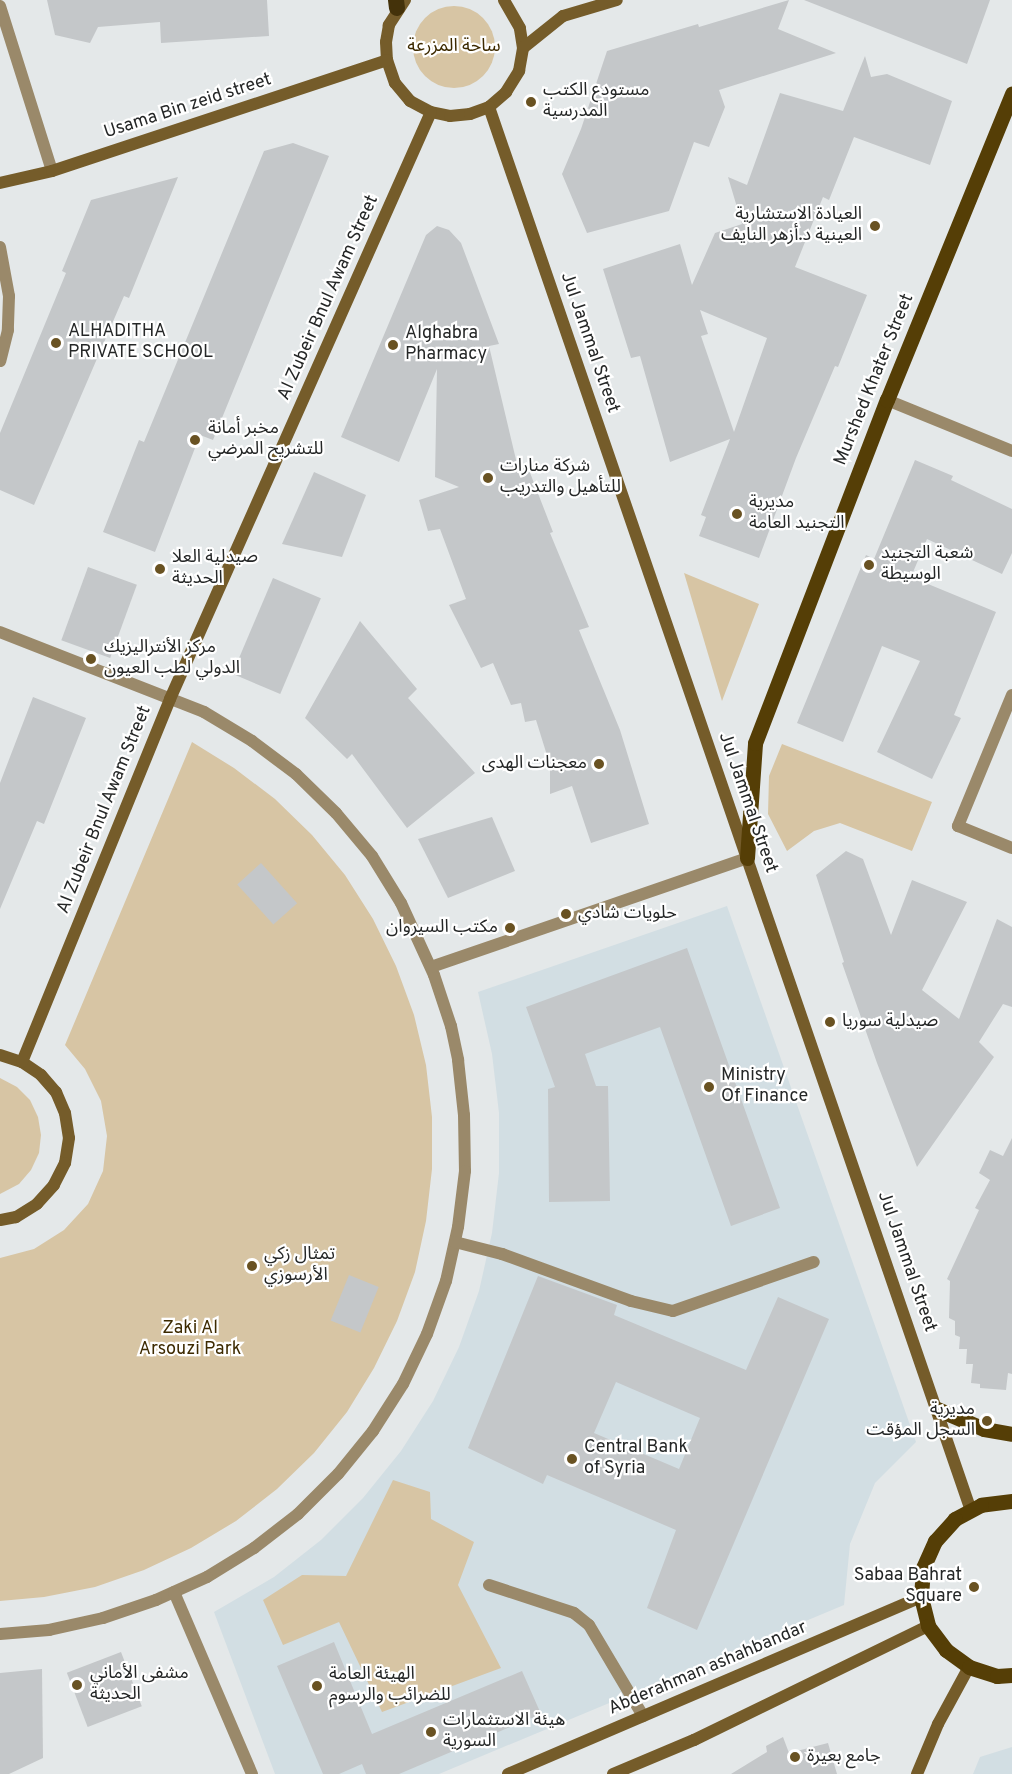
<!DOCTYPE html>
<html>
<head>
<meta charset="utf-8">
<style>
	body { margin:0 }
	#map { position:relative; width:1012px; height:1774px; overflow:hidden; background:#e4e8e9; font-family:Overpass,"Noto Sans Arabic",sans-serif }
	div>[style] { position:absolute }
	[style*='--x'] { left:calc(var(--x)*1px); top:calc(var(--y)*1px); width:calc(var(--w)*1px); rotate:calc(var(--a)*1deg) }
	.built>* { inset:0; background:#d2dee3 }
	.green>* { inset:0; background:#d7c5a4 }
	.round { border-radius:50% }
	.building>* { inset:0; background:#c4c7c9; transform-origin:0 0 }
	.service>* { height:12px; margin:-6px; padding:0 6px; transform-origin:6px; border-radius:6px; background:#9a896a }
	.minor>* { height:12px; margin:-6px; padding:0 6px; transform-origin:6px; border-radius:6px; background:#9a896a }
	.tertiary>* { height:12px; margin:-6px; padding:0 6px; transform-origin:6px; border-radius:6px; background:#9a896a }
	.secondary>* { height:12px; margin:-6px; padding:0 6px; transform-origin:6px; border-radius:6px; background:#755c2a }
	.primary>* { height:15px; margin:-7.5px; padding:0 7.5px; transform-origin:7.5px; border-radius:7.5px; background:#553e06 }
	.trunk>* { height:16px; margin:-8px; padding:0 8px; transform-origin:8px; border-radius:8px; background:#44320a }
	.dots>* { width:16px; height:16px; translate:-50% -50%; box-sizing:border-box; border:3px solid #fff; border-radius:50% }
	span { translate:-50% -50%; white-space:nowrap; text-align:center; line-height:1.15; -webkit-text-stroke:4.5px #fff; paint-order:stroke }
	.park-label { font-size:18px; color:#3d2a00 }
	.poi-label { font-size:18px; color:#252727 }
	.left { translate:0 -50%; text-align:left }
	.right { translate:-100% -50%; text-align:right }
	.street-label { font-size:18px; color:#252727 }
</style>
</head>
<body>
<div id="map">
	<div class="built">
		<i style="clip-path:polygon(727px 906px,916px 1442px,875px 1483px,850px 1544px,844px 1605px,439px 1774px,275px 1774px,214px 1612px,274px 1577px,321px 1540px,363px 1498px,401px 1451px,433px 1401px,459px 1347px,479px 1291px,492px 1233px,499px 1173px,499px 1113px,492px 1054px,478px 992px)"></i>
		<i style="clip-path:polygon(1012px 1747px,1012px 1774px,973px 1774px,980px 1757px)"></i>
	</div>
	<div class="green">
		<i class="round" style="left:413px;top:6px;width:82px;height:82px"></i>
		<i style="clip-path:polygon(684px 573px,759px 604px,722px 701px)"></i>
		<i style="clip-path:polygon(192px 742px,234px 768px,275px 799px,312px 835px,345px 875px,373px 919px,396px 966px,414px 1015px,426px 1065px,432px 1117px,432px 1169px,426px 1221px,415px 1272px,397px 1321px,374px 1368px,347px 1412px,314px 1453px,277px 1489px,236px 1521px,191px 1548px,144px 1570px,95px 1587px,44px 1597px,0 1601px,0 1258px,34px 1249px,64px 1230px,88px 1204px,103px 1171px,107px 1136px,101px 1101px,85px 1069px,65px 1045px)"></i>
		<i style="clip-path:polygon(782px 744px,932px 802px,912px 851px,840px 823px,814px 831px,787px 851px,768px 814px,769px 776px)"></i>
		<i style="clip-path:polygon(0 1078px,17px 1087px,30px 1100px,38px 1117px,41px 1135px,39px 1153px,31px 1170px,19px 1184px,0 1194px)"></i>
		<i style="clip-path:polygon(393px 1480px,430px 1492px,431px 1519px,474px 1542px,458px 1585px,501px 1668px,382px 1712px,339px 1622px,283px 1645px,263px 1600px,302px 1575px,346px 1576px)"></i>
	</div>
	<div class="building">
		<i style="clip-path:polygon(47px 0,267px 0,269px 36px,161px 43px,160px 22px,98px 27px,90px 43px,55px 35px)"></i>
		<i style="clip-path:polygon(789px 0,778px 29px,836px 53px,719px 90px,725px 107px,709px 147px,694px 142px,669px 211px,587px 233px,562px 174px,581px 129px,607px 51px,698px 24px,699px 27px)"></i>
		<i style="clip-path:polygon(804px 0,990px 0,967px 64px)"></i>
		<i style="clip-path:polygon(evenodd,865px 56px,871px 77px,887px 74px,952px 101px,930px 165px,854px 137px,829px 200px,823px 197px,795px 267px,867px 295px,838px 367px,835px 366px,796px 458px,759px 558px,699px 536px,706px 517px,701px 515px,730px 439px,670px 462px,640px 356px,631px 358px,603px 269px,680px 244px,692px 285px,715px 233px,742px 224px,728px 177px,747px 185px,780px 93px,843px 111px,865px 56px,700px 310px,767px 338px,734px 432px,701px 336px,708px 334px,700px 310px)"></i>
		<i style="clip-path:polygon(293px 143px,329px 156px,213px 440px,200px 435px,155px 552px,103px 532px,139px 440px,144px 442px,264px 151px)"></i>
		<i style="clip-path:polygon(178px 177px,129px 298px,124px 296px,34px 505px,0 490px,0 433px,66px 273px,62px 271px,91px 200px)"></i>
		<i style="clip-path:polygon(437px 226px,449px 230px,461px 243px,499px 344px,489px 346px,518px 468px,527px 465px,553px 532px,550px 533px,589px 627px,579px 630px,620px 730px,649px 824px,591px 843px,572px 786px,550px 794px,550px 765px,536px 720px,525px 722px,521px 703px,511px 705px,493px 663px,481px 668px,449px 605px,466px 599px,440px 529px,428px 531px,419px 500px,459px 487px,435px 477px,437px 369px,399px 462px,341px 437px,426px 235px)"></i>
		<i style="clip-path:polygon(915px 460px,953px 476px,951px 480px,1012px 509px,1012px 553px,1002px 574px,927px 539px,911px 577px,996px 612px,954px 715px,961px 718px,932px 779px,877px 752px,920px 661px,882px 646px,843px 742px,797px 723px,866px 555px,874px 559px)"></i>
		<i style="clip-path:polygon(314px 472px,366px 495px,342px 557px,282px 544px)"></i>
		<i style="left:88px;top:567px;width:52px;height:78px;rotate:20deg"></i>
		<i style="left:273px;top:578px;width:52px;height:104px;rotate:23deg"></i>
		<i style="clip-path:polygon(360px 621px,417px 689px,408px 698px,475px 773px,407px 828px,352px 754px,347px 759px,305px 718px)"></i>
		<i style="clip-path:polygon(33px 697px,86px 718px,44px 824px,37px 821px,0 909px,0 783px)"></i>
		<i style="clip-path:polygon(492px 817px,515px 871px,448px 898px,418px 839px)"></i>
		<i style="clip-path:polygon(846px 851px,863px 859px,891px 935px,912px 880px,967px 902px,922px 990px,959px 1019px,997px 919px,1012px 927px,1012px 1007px,1003px 1004px,979px 1042px,994px 1057px,917px 1167px,877px 1063px,842px 963px,844px 962px,816px 875px)"></i>
		<i style="left:261px;top:863px;width:54px;height:32px;rotate:48deg"></i>
		<i style="clip-path:polygon(687px 948px,780px 1208px,731px 1226px,660px 1027px,585px 1054px,596px 1086px,608px 1086px,610px 1201px,549px 1202px,548px 1089px,555px 1087px,526px 1007px)"></i>
		<i style="clip-path:polygon(1012px 1138px,1012px 1374px,1008px 1373px,1006px 1390px,980px 1388px,980px 1384px,971px 1383px,973px 1364px,966px 1364px,967px 1349px,959px 1349px,960px 1337px,955px 1335px,955px 1321px,949px 1318px,950px 1281px,947px 1279px,979px 1210px,975px 1208px,990px 1180px,979px 1173px,990px 1150px,1003px 1156px)"></i>
		<i style="left:349px;top:1275px;width:32px;height:49px;rotate:22deg"></i>
		<i style="clip-path:polygon(evenodd,538px 1276px,617px 1305px,614px 1315px,746px 1370px,778px 1297px,829px 1319px,697px 1630px,647px 1608px,676px 1530px,547px 1475px,543px 1484px,468px 1448px,538px 1276px,616px 1382px,700px 1418px,679px 1469px,594px 1433px,616px 1382px)"></i>
		<i style="clip-path:polygon(334px 1642px,372px 1734px,522px 1671px,541px 1714px,399px 1774px,366px 1774px,362px 1764px,339px 1774px,323px 1774px,277px 1666px)"></i>
		<i style="left:121px;top:1652px;width:58px;height:58px;rotate:69deg"></i>
		<i style="clip-path:polygon(42px 1669px,43px 1758px,9px 1774px,0 1774px,0 1673px)"></i>
		<i style="clip-path:polygon(783px 1737px,789px 1753px,828px 1743px,837px 1774px,731px 1774px,767px 1752px,766px 1746px)"></i>
	</div>
	<div class="service">
		<i style="--x:489;--y:1585;--w:89;--a:18.2"></i>
		<i style="--x:574;--y:1613;--w:19;--a:39"></i>
		<i style="--x:589;--y:1625;--w:106;--a:59.3"></i>
	</div>
	<div class="minor">
		<i style="--x:0;--y:6;--w:173;--a:72.5"></i>
		<i style="--x:887;--y:400;--w:135;--a:22.2"></i>
		<i style="--x:0;--y:632;--w:219;--a:21.4"></i>
		<i style="--x:204;--y:712;--w:56;--a:31.1"></i>
		<i style="--x:252;--y:741;--w:55;--a:36.9"></i>
		<i style="--x:296;--y:774;--w:56;--a:44.3"></i>
		<i style="--x:336;--y:813;--w:56;--a:50.1"></i>
		<i style="--x:372;--y:856;--w:55;--a:58.3"></i>
		<i style="--x:401;--y:903;--w:79;--a:65.4"></i>
		<i style="--x:434;--y:975;--w:54;--a:71.6"></i>
		<i style="--x:451;--y:1026;--w:35;--a:78"></i>
		<i style="--x:458;--y:1060;--w:55;--a:83.8"></i>
		<i style="--x:464;--y:1115;--w:56;--a:89"></i>
		<i style="--x:465;--y:1171;--w:56;--a:97.1"></i>
		<i style="--x:458;--y:1227;--w:55;--a:102.5"></i>
		<i style="--x:446;--y:1281;--w:56;--a:109.7"></i>
		<i style="--x:427;--y:1334;--w:55;--a:115.6"></i>
		<i style="--x:403;--y:1384;--w:56;--a:122.6"></i>
		<i style="--x:373;--y:1431;--w:55;--a:129.1"></i>
		<i style="--x:338;--y:1474;--w:57;--a:135"></i>
		<i style="--x:298;--y:1514;--w:56;--a:142.3"></i>
		<i style="--x:254;--y:1548;--w:55;--a:148.3"></i>
		<i style="--x:207;--y:1577;--w:56;--a:155.7"></i>
		<i style="--x:156;--y:1600;--w:56;--a:161.2"></i>
		<i style="--x:103;--y:1618;--w:55;--a:167.5"></i>
		<i style="--x:49;--y:1630;--w:49;--a:175.3"></i>
		<i style="--x:1012;--y:695;--w:142;--a:112.4"></i>
		<i style="--x:958;--y:826;--w:58;--a:22.2"></i>
		<i style="--x:431;--y:967;--w:334;--a:-19"></i>
		<i style="--x:455;--y:1242;--w:49;--a:14.3"></i>
		<i style="--x:502;--y:1254;--w:137;--a:20"></i>
		<i style="--x:631;--y:1301;--w:43;--a:13.4"></i>
		<i style="--x:673;--y:1311;--w:149;--a:-19.2"></i>
		<i style="--x:174;--y:1592;--w:198;--a:66.8"></i>
	</div>
	<div class="tertiary">
		<i style="--x:0;--y:247;--w:50;--a:79.6"></i>
		<i style="--x:9;--y:296;--w:34;--a:92"></i>
		<i style="--x:8;--y:330;--w:32;--a:104"></i>
	</div>
	<div class="secondary">
		<i style="--x:405;--y:0;--w:30;--a:123"></i>
		<i style="--x:389;--y:25;--w:17;--a:100"></i>
		<i style="--x:386;--y:42;--w:18;--a:87"></i>
		<i style="--x:387;--y:60;--w:24;--a:71"></i>
		<i style="--x:395;--y:83;--w:23;--a:50"></i>
		<i style="--x:410;--y:101;--w:24;--a:28"></i>
		<i style="--x:431;--y:112;--w:19;--a:12"></i>
		<i style="--x:450;--y:116;--w:20;--a:-6"></i>
		<i style="--x:470;--y:114;--w:20;--a:-20"></i>
		<i style="--x:489;--y:107;--w:23;--a:-41"></i>
		<i style="--x:506;--y:92;--w:25;--a:-58"></i>
		<i style="--x:519;--y:71;--w:23;--a:-80"></i>
		<i style="--x:523;--y:48;--w:20;--a:-99"></i>
		<i style="--x:520;--y:28;--w:32;--a:-120"></i>
		<i style="--x:523;--y:48;--w:51;--a:-38.7"></i>
		<i style="--x:563;--y:16;--w:56;--a:-16.5"></i>
		<i style="--x:489;--y:107;--w:1484;--a:71.05"></i>
		<i style="--x:0;--y:183;--w:53;--a:-13"></i>
		<i style="--x:52;--y:171;--w:353;--a:-18.3"></i>
		<i style="--x:0;--y:1055;--w:23;--a:18"></i>
		<i style="--x:22;--y:1062;--w:23;--a:34"></i>
		<i style="--x:41;--y:1075;--w:23;--a:49"></i>
		<i style="--x:56;--y:1092;--w:23;--a:67"></i>
		<i style="--x:65;--y:1113;--w:25;--a:81"></i>
		<i style="--x:69;--y:1138;--w:25;--a:99"></i>
		<i style="--x:65;--y:1163;--w:25;--a:117"></i>
		<i style="--x:54;--y:1185;--w:25;--a:132"></i>
		<i style="--x:37;--y:1204;--w:25;--a:148"></i>
		<i style="--x:16;--y:1217;--w:16;--a:169"></i>
		<i style="--x:22;--y:1062;--w:392;--a:-67.8"></i>
		<i style="--x:170;--y:699;--w:642;--a:-66.03"></i>
		<i style="--x:508;--y:1774;--w:449;--a:-23.2"></i>
		<i style="--x:613;--y:1774;--w:88;--a:-22.8"></i>
		<i style="--x:694;--y:1740;--w:260;--a:-26"></i>
		<i style="--x:917;--y:1774;--w:54;--a:-67.2"></i>
		<i style="--x:938;--y:1724;--w:65;--a:-61.5"></i>
	</div>
	<div class="primary">
		<i style="--x:747;--y:858;--w:115;--a:-86"></i>
		<i style="--x:755;--y:743;--w:368;--a:-69"></i>
		<i style="--x:887;--y:400;--w:331;--a:-67.8"></i>
		<i style="--x:937;--y:1409;--w:51;--a:23.1"></i>
		<i style="--x:984;--y:1429;--w:28;--a:10"></i>
		<i style="--x:1012;--y:1501;--w:31;--a:173"></i>
		<i style="--x:981;--y:1505;--w:30;--a:152"></i>
		<i style="--x:955;--y:1519;--w:30;--a:132"></i>
		<i style="--x:935;--y:1541;--w:30;--a:114"></i>
		<i style="--x:923;--y:1568;--w:29;--a:94"></i>
		<i style="--x:921;--y:1597;--w:30;--a:76"></i>
		<i style="--x:928;--y:1626;--w:30;--a:53"></i>
		<i style="--x:946;--y:1650;--w:29;--a:36"></i>
		<i style="--x:969;--y:1667;--w:29;--a:18"></i>
		<i style="--x:997;--y:1676;--w:15;--a:-4"></i>
	</div>
	<div class="trunk">
		<i style="--x:396;--y:0;--w:8;--a:83"></i>
	</div>
	<div class="dots">
		<i style="left:531px;top:102px;background:#695222"></i>
		<i style="left:875px;top:226px;background:#695222"></i>
		<i style="left:56px;top:343px;background:#695222"></i>
		<i style="left:393px;top:345px;background:#695222"></i>
		<i style="left:195px;top:440px;background:#695222"></i>
		<i style="left:488px;top:478px;background:#695222"></i>
		<i style="left:737px;top:514px;background:#695222"></i>
		<i style="left:869px;top:565px;background:#695222"></i>
		<i style="left:160px;top:569px;background:#695222"></i>
		<i style="left:91px;top:659px;background:#695222"></i>
		<i style="left:599px;top:764px;background:#695222"></i>
		<i style="left:566px;top:914px;background:#695222"></i>
		<i style="left:510px;top:928px;background:#695222"></i>
		<i style="left:830px;top:1022px;background:#695222"></i>
		<i style="left:709px;top:1087px;background:#695222"></i>
		<i style="left:252px;top:1266px;background:#695222"></i>
		<i style="left:987px;top:1421px;background:#695222"></i>
		<i style="left:572px;top:1459px;background:#695222"></i>
		<i style="left:974px;top:1587px;background:#695222"></i>
		<i style="left:77px;top:1685px;background:#695222"></i>
		<i style="left:317px;top:1686px;background:#695222"></i>
		<i style="left:431px;top:1732px;background:#695222"></i>
		<i style="left:795px;top:1757px;background:#695222"></i>
	</div>
	<div class="park-label">
		<span style="left:454px;top:47px">ساحة المزرعة</span>
		<span style="left:190px;top:1340px">Zaki Al<br>Arsouzi Park</span>
	</div>
	<div class="poi-label">
		<span class="left" style="left:543px;top:102px">مستودع الكتب<br>المدرسية</span>
		<span class="right" style="left:862px;top:226px">العيادة الاستشارية<br>العينية د.أزهر النايف</span>
		<span class="left" style="left:68px;top:343px">ALHADITHA<br>PRIVATE SCHOOL</span>
		<span class="left" style="left:405px;top:345px">Alghabra<br>Pharmacy</span>
		<span class="left" style="left:208px;top:440px">مخبر أمانة<br>للتشريح المرضي</span>
		<span class="left" style="left:500px;top:478px">شركة منارات<br>للتأهيل والتدريب</span>
		<span class="left" style="left:749px;top:514px">مديرية<br>التجنيد العامة</span>
		<span class="left" style="left:881px;top:565px">شعبة التجنيد<br>الوسيطة</span>
		<span class="left" style="left:172px;top:569px">صيدلية العلا<br>الحديثة</span>
		<span class="left" style="left:104px;top:659px">مركز الأنتراليزيك<br>الدولي لطب العيون</span>
		<span class="right" style="left:587px;top:764px">معجنات الهدى</span>
		<span class="left" style="left:578px;top:914px">حلويات شادي</span>
		<span class="right" style="left:498px;top:928px">مكتب السيروان</span>
		<span class="left" style="left:842px;top:1022px">صيدلية سوريا</span>
		<span class="left" style="left:721px;top:1087px">Ministry<br>Of Finance</span>
		<span class="left" style="left:264px;top:1266px">تمثال زكي<br>الأرسوزي</span>
		<span class="right" style="left:975px;top:1421px">مديرية<br>السجل المؤقت</span>
		<span class="left" style="left:584px;top:1459px">Central Bank<br>of Syria</span>
		<span class="right" style="left:962px;top:1587px">Sabaa Bahrat<br>Square</span>
		<span class="left" style="left:90px;top:1685px">مشفى الأماني<br>الحديثة</span>
		<span class="left" style="left:329px;top:1686px">الهيئة العامة<br>للضرائب والرسوم</span>
		<span class="left" style="left:443px;top:1732px">هيئة الاستثمارات<br>السورية</span>
		<span class="left" style="left:807px;top:1757px">جامع بعيرة</span>
	</div>
	<div class="street-label">
		<span style="left:188px;top:107px;rotate:-18deg">Usama Bin zeid street</span>
		<span style="left:329px;top:298px;rotate:-66deg">Al Zubeir Bnul Awam Street</span>
		<span style="left:589px;top:343px;rotate:71deg">Jul Jammal Street</span>
		<span style="left:875px;top:380px;rotate:-68deg">Murshed Khater Street</span>
		<span style="left:747px;top:803px;rotate:71deg">Jul Jammal Street</span>
		<span style="left:105px;top:810px;rotate:-68deg">Al Zubeir Bnul Awam Street</span>
		<span style="left:906px;top:1262px;rotate:71deg">Jul Jammal Street</span>
		<span style="left:708px;top:1669px;rotate:-23deg">Abderahman ashahbandar</span>
	</div>
</div>
</body>
</html>
